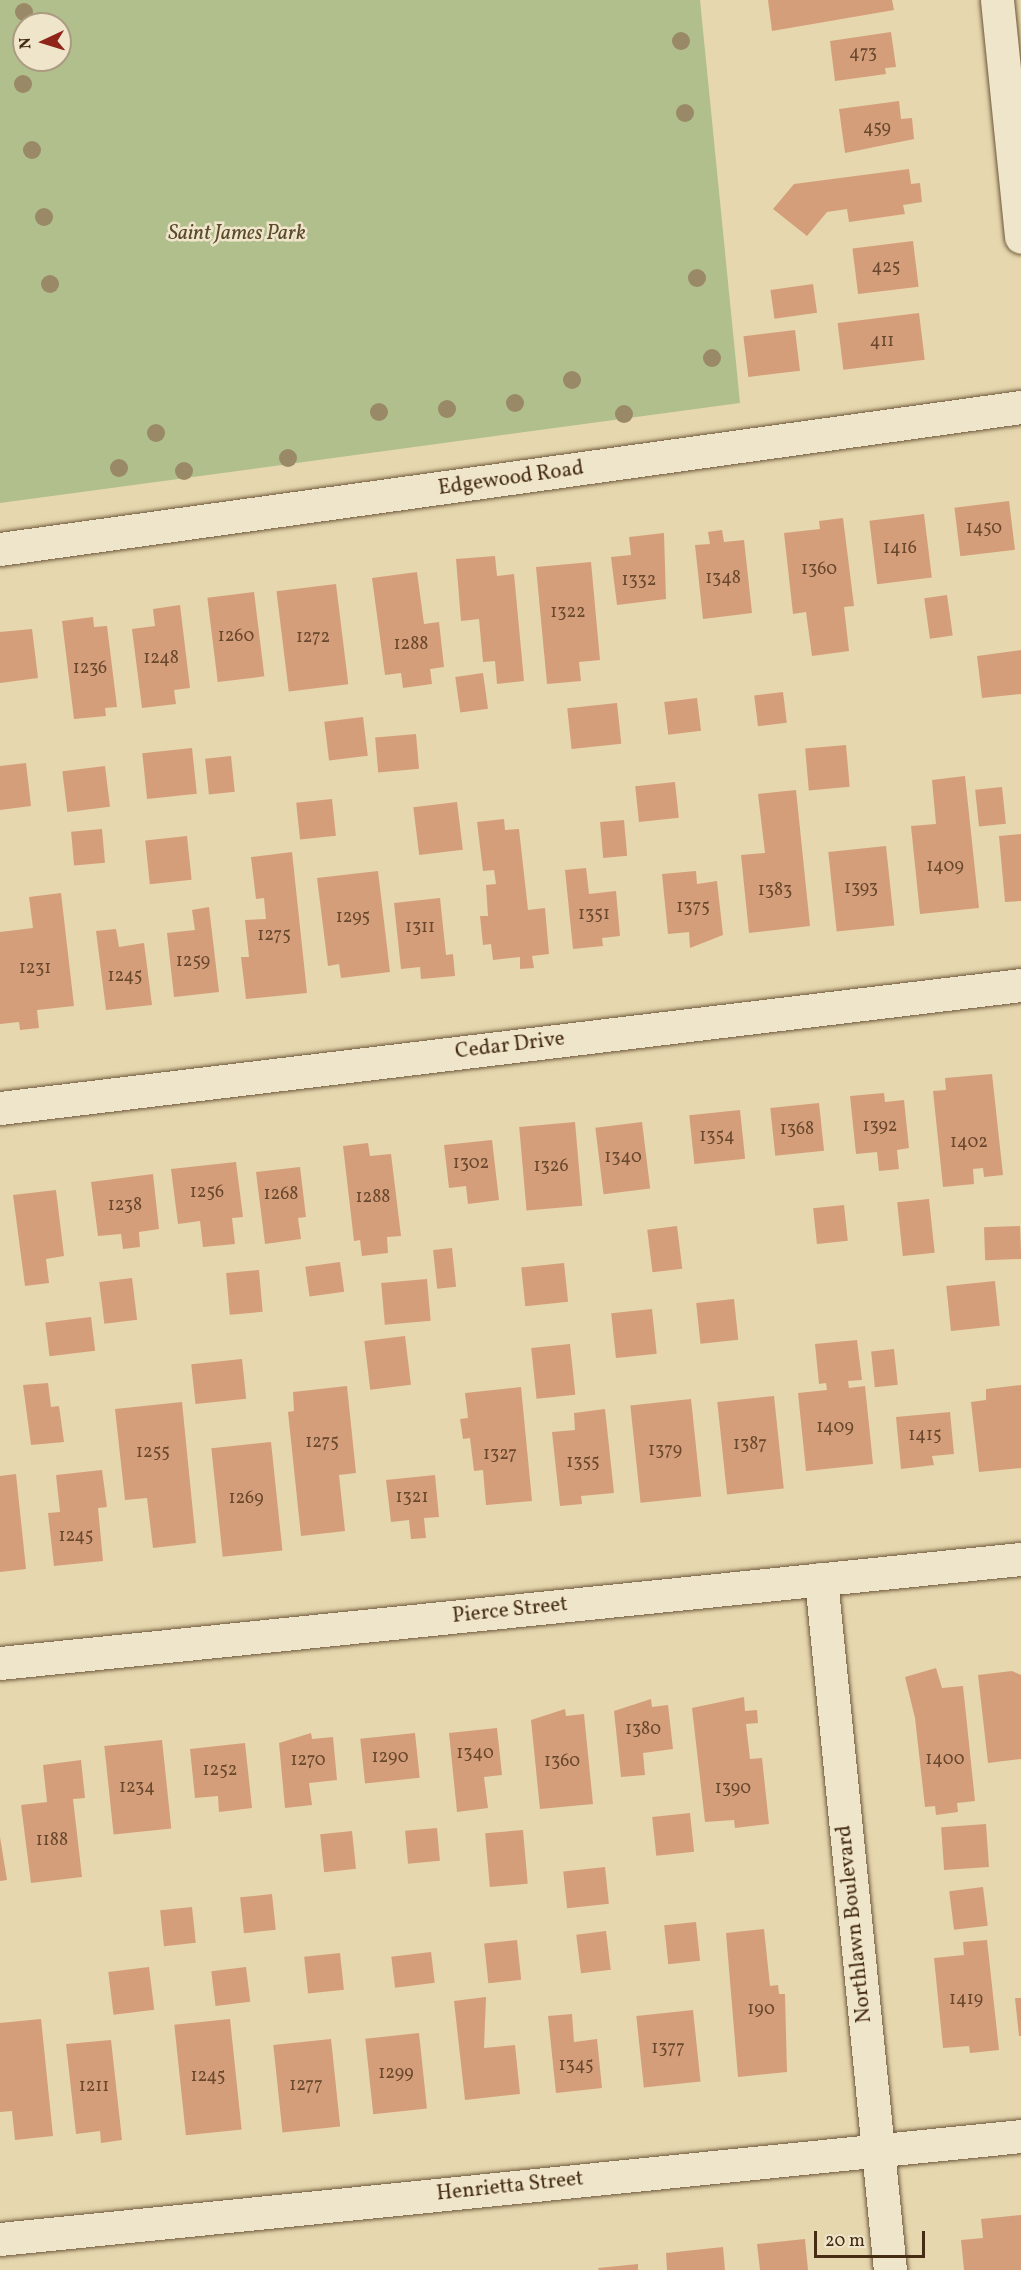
<!DOCTYPE html>
<html>
<head>
<meta charset="utf-8">
<style>
	body { margin:0 }
	#map { position:relative; width:1021px; height:2270px; overflow:hidden; background:#e6d7ae; font-family:Vollkorn,serif }
	div>[style] { position:absolute }
	[style*='--x'] { left:calc(var(--x)*1px); top:calc(var(--y)*1px); width:calc(var(--w)*1px); rotate:calc(var(--a)*1deg) }
	.green>* { inset:0; background:#b1bf8d }
	.building>* { inset:0; background:#d59e7a; transform-origin:0 0 }
	.roads { filter:drop-shadow(0 0 2px #6d573a) drop-shadow(0 0 2px #6d573a) }
	.minor>* { height:33px; margin:-16.5px; padding:0 16.5px; transform-origin:16.5px; border-radius:16.5px; background:#efe5ca }
	.trees>* { width:18px; height:18px; margin:-9px; border-radius:50%; background:#9a8966 }
	span { translate:-50% -50%; white-space:nowrap; text-align:center; line-height:1.15; -webkit-text-stroke:5px #efe5ca; paint-order:stroke }
	.number-label { font-size:18px; color:#69482d }
	.number-label span { -webkit-text-stroke-width:0 }
	.park-label { font-size:21px; color:#5b492b; font-style:italic }
	.street-label { font-size:21px; color:#452c13 }
	.north { position:absolute; left:12px; top:12px; width:60px; height:60px; box-sizing:border-box; background:#efe5ca; border:2px solid #ab9b81; border-radius:50%; rotate:266deg; font-size:16px; font-weight:700; line-height:24px; text-align:center; color:#452c13 }
	.north::after { content:''; display:block; margin:auto; width:21px; height:27px; background:#8f2418; clip-path:polygon(50% 0,100% 100%,50% 72%,0 100%) }
	.scale { position:absolute; left:814px; top:2231px; width:111px; height:27px; box-sizing:border-box; border:3px solid #452c13; border-top:0; padding-left:8px; font-size:18px; line-height:21px; white-space:nowrap; color:#452c13; -webkit-text-stroke:4px #efe5ca; paint-order:stroke }
</style>
</head>
<body>
<div id="map">
	<div class="green">
		<i style="clip-path:polygon(evenodd,0 0,700px 0,740px 403px,0 503px,0 0,24px 24px,60px 24px,60px 60px,24px 60px,24px 24px)"></i>
	</div>
	<div class="building">
		<i style="clip-path:polygon(768px 0,892px 0,894px 10px,772px 31px)"></i>
		<i style="clip-path:polygon(891px 32px,896px 67px,885px 68px,886px 74px,835px 81px,830px 41px)"></i>
		<i style="clip-path:polygon(899px 101px,901px 119px,912px 118px,914px 139px,845px 153px,839px 109px)"></i>
		<i style="clip-path:polygon(909px 169px,911px 184px,920px 183px,922px 202px,903px 205px,905px 214px,849px 222px,847px 209px,827px 212px,807px 236px,773px 209px,794px 184px)"></i>
		<i style="left:913px;top:241px;width:46px;height:61px;rotate:83deg"></i>
		<i style="left:813px;top:284px;width:29px;height:43px;rotate:82deg"></i>
		<i style="left:919px;top:313px;width:47px;height:82px;rotate:83deg"></i>
		<i style="left:795px;top:330px;width:41px;height:52px;rotate:83deg"></i>
		<i style="left:1009px;top:501px;width:49px;height:55px;rotate:83deg"></i>
		<i style="left:924px;top:514px;width:64px;height:55px;rotate:83deg"></i>
		<i style="clip-path:polygon(843px 518px,854px 606px,844px 607px,849px 651px,812px 656px,806px 612px,793px 614px,784px 533px,820px 529px,819px 521px)"></i>
		<i style="clip-path:polygon(722px 530px,724px 542px,744px 540px,752px 613px,703px 619px,695px 545px,710px 544px,708px 532px)"></i>
		<i style="clip-path:polygon(664px 533px,666px 599px,617px 605px,611px 557px,631px 555px,629px 537px)"></i>
		<i style="clip-path:polygon(495px 556px,497px 576px,514px 574px,524px 681px,497px 684px,495px 661px,483px 662px,479px 619px,461px 621px,456px 559px)"></i>
		<i style="clip-path:polygon(591px 562px,600px 660px,579px 662px,581px 681px,547px 684px,536px 567px)"></i>
		<i style="clip-path:polygon(417px 572px,424px 624px,439px 622px,444px 667px,430px 669px,432px 684px,403px 688px,401px 673px,385px 675px,372px 578px)"></i>
		<i style="left:336px;top:584px;width:101px;height:60px;rotate:83deg"></i>
		<i style="left:254px;top:592px;width:85px;height:47px;rotate:83deg"></i>
		<i style="left:947px;top:595px;width:41px;height:23px;rotate:82deg"></i>
		<i style="clip-path:polygon(180px 605px,190px 688px,174px 690px,176px 704px,142px 708px,132px 629px,155px 626px,153px 609px)"></i>
		<i style="clip-path:polygon(93px 617px,94px 627px,107px 626px,117px 707px,105px 708px,106px 716px,74px 719px,62px 621px)"></i>
		<i style="clip-path:polygon(32px 629px,38px 678px,0 683px,0 632px)"></i>
		<i style="clip-path:polygon(1021px 650px,1021px 694px,982px 698px,977px 656px)"></i>
		<i style="left:483px;top:673px;width:36px;height:28px;rotate:82deg"></i>
		<i style="left:783px;top:692px;width:31px;height:29px;rotate:83deg"></i>
		<i style="left:697px;top:698px;width:33px;height:33px;rotate:83deg"></i>
		<i style="left:617px;top:703px;width:41px;height:50px;rotate:84deg"></i>
		<i style="left:363px;top:717px;width:39px;height:39px;rotate:83deg"></i>
		<i style="left:416px;top:734px;width:35px;height:41px;rotate:85deg"></i>
		<i style="left:846px;top:745px;width:42px;height:41px;rotate:85deg"></i>
		<i style="left:192px;top:748px;width:46px;height:50px;rotate:84deg"></i>
		<i style="left:231px;top:756px;width:36px;height:26px;rotate:84deg"></i>
		<i style="clip-path:polygon(26px 763px,31px 806px,0 810px,0 766px)"></i>
		<i style="left:105px;top:766px;width:41px;height:43px;rotate:83deg"></i>
		<i style="clip-path:polygon(965px 776px,979px 908px,920px 914px,911px 826px,936px 824px,932px 780px)"></i>
		<i style="left:675px;top:782px;width:36px;height:40px;rotate:84deg"></i>
		<i style="left:1002px;top:787px;width:37px;height:27px;rotate:84deg"></i>
		<i style="clip-path:polygon(796px 790px,810px 926px,749px 933px,741px 855px,765px 853px,758px 794px)"></i>
		<i style="left:332px;top:799px;width:37px;height:36px;rotate:84deg"></i>
		<i style="left:457px;top:802px;width:48px;height:44px;rotate:83deg"></i>
		<i style="clip-path:polygon(504px 819px,505px 830px,519px 829px,528px 910px,545px 908px,549px 954px,532px 956px,534px 968px,520px 969px,520px 957px,493px 960px,491px 944px,483px 945px,480px 916px,488px 916px,486px 885px,496px 884px,494px 870px,483px 871px,477px 822px)"></i>
		<i style="left:624px;top:820px;width:36px;height:24px;rotate:85deg"></i>
		<i style="left:102px;top:829px;width:34px;height:31px;rotate:85deg"></i>
		<i style="clip-path:polygon(1021px 834px,1021px 901px,1005px 902px,999px 836px)"></i>
		<i style="left:187px;top:836px;width:44px;height:42px;rotate:84deg"></i>
		<i style="left:886px;top:846px;width:80px;height:58px;rotate:84deg"></i>
		<i style="clip-path:polygon(292px 852px,307px 993px,246px 999px,241px 957px,249px 957px,245px 920px,266px 919px,264px 898px,256px 899px,251px 857px)"></i>
		<i style="clip-path:polygon(586px 868px,589px 894px,616px 891px,620px 936px,602px 938px,603px 946px,573px 949px,565px 870px)"></i>
		<i style="clip-path:polygon(378px 871px,390px 972px,341px 978px,339px 964px,328px 966px,317px 878px)"></i>
		<i style="clip-path:polygon(696px 871px,697px 884px,717px 881px,723px 935px,690px 948px,689px 932px,668px 934px,662px 874px)"></i>
		<i style="clip-path:polygon(61px 893px,74px 1006px,37px 1010px,39px 1028px,20px 1030px,19px 1022px,0 1024px,0 932px,33px 928px,29px 897px)"></i>
		<i style="clip-path:polygon(440px 898px,446px 955px,453px 954px,455px 976px,421px 979px,420px 967px,401px 969px,394px 903px)"></i>
		<i style="clip-path:polygon(209px 907px,219px 992px,174px 997px,167px 933px,195px 930px,192px 910px)"></i>
		<i style="clip-path:polygon(116px 929px,119px 947px,144px 943px,152px 1005px,106px 1010px,96px 931px)"></i>
		<i style="clip-path:polygon(992px 1074px,1003px 1175px,984px 1177px,983px 1168px,973px 1169px,974px 1184px,943px 1187px,933px 1091px,946px 1090px,945px 1078px)"></i>
		<i style="clip-path:polygon(884px 1093px,885px 1102px,904px 1100px,909px 1148px,897px 1150px,899px 1169px,879px 1171px,877px 1152px,856px 1154px,850px 1096px)"></i>
		<i style="left:819px;top:1103px;width:48px;height:49px;rotate:84deg"></i>
		<i style="left:740px;top:1110px;width:49px;height:51px;rotate:84deg"></i>
		<i style="left:575px;top:1122px;width:84px;height:56px;rotate:85deg"></i>
		<i style="left:642px;top:1122px;width:67px;height:47px;rotate:83deg"></i>
		<i style="clip-path:polygon(492px 1140px,499px 1200px,468px 1204px,466px 1186px,449px 1188px,444px 1145px)"></i>
		<i style="clip-path:polygon(368px 1143px,370px 1156px,391px 1154px,401px 1236px,387px 1237px,388px 1253px,362px 1256px,360px 1240px,354px 1241px,343px 1146px)"></i>
		<i style="clip-path:polygon(236px 1162px,243px 1217px,232px 1218px,235px 1244px,203px 1247px,200px 1221px,178px 1224px,171px 1169px)"></i>
		<i style="clip-path:polygon(300px 1167px,306px 1217px,298px 1218px,301px 1239px,265px 1244px,256px 1172px)"></i>
		<i style="clip-path:polygon(153px 1174px,159px 1229px,139px 1232px,140px 1247px,123px 1249px,121px 1234px,98px 1236px,91px 1182px)"></i>
		<i style="clip-path:polygon(56px 1190px,64px 1256px,46px 1259px,49px 1283px,25px 1286px,13px 1195px)"></i>
		<i style="left:929px;top:1199px;width:54px;height:32px;rotate:84deg"></i>
		<i style="left:844px;top:1205px;width:36px;height:31px;rotate:84deg"></i>
		<i style="left:677px;top:1226px;width:43px;height:30px;rotate:83deg"></i>
		<i style="left:1020px;top:1226px;width:33px;height:36px;rotate:88deg"></i>
		<i style="left:452px;top:1248px;width:39px;height:19px;rotate:84deg"></i>
		<i style="left:340px;top:1262px;width:30px;height:35px;rotate:82deg"></i>
		<i style="left:564px;top:1263px;width:39px;height:43px;rotate:84deg"></i>
		<i style="left:259px;top:1270px;width:42px;height:33px;rotate:85deg"></i>
		<i style="left:132px;top:1278px;width:42px;height:33px;rotate:83deg"></i>
		<i style="left:427px;top:1279px;width:42px;height:46px;rotate:85deg"></i>
		<i style="left:995px;top:1281px;width:45px;height:49px;rotate:84deg"></i>
		<i style="left:734px;top:1299px;width:41px;height:38px;rotate:84deg"></i>
		<i style="left:652px;top:1309px;width:45px;height:41px;rotate:84deg"></i>
		<i style="left:91px;top:1317px;width:34px;height:46px;rotate:83deg"></i>
		<i style="left:405px;top:1336px;width:49px;height:41px;rotate:83deg"></i>
		<i style="clip-path:polygon(857px 1340px,862px 1380px,848px 1381px,849px 1388px,865px 1386px,873px 1464px,806px 1471px,798px 1393px,827px 1390px,826px 1383px,819px 1384px,815px 1344px)"></i>
		<i style="left:570px;top:1344px;width:51px;height:39px;rotate:84deg"></i>
		<i style="left:894px;top:1349px;width:36px;height:23px;rotate:84deg"></i>
		<i style="left:242px;top:1359px;width:40px;height:51px;rotate:84deg"></i>
		<i style="clip-path:polygon(48px 1383px,51px 1407px,59px 1406px,64px 1442px,31px 1445px,23px 1385px)"></i>
		<i style="clip-path:polygon(1021px 1385px,1021px 1468px,979px 1472px,971px 1402px,986px 1400px,986px 1389px)"></i>
		<i style="clip-path:polygon(347px 1386px,356px 1473px,339px 1475px,345px 1531px,301px 1536px,288px 1412px,294px 1411px,293px 1392px)"></i>
		<i style="clip-path:polygon(521px 1387px,532px 1501px,486px 1505px,483px 1470px,474px 1471px,470px 1438px,463px 1439px,460px 1419px,468px 1418px,465px 1393px)"></i>
		<i style="left:774px;top:1396px;width:93px;height:57px;rotate:84deg"></i>
		<i style="left:691px;top:1399px;width:98px;height:61px;rotate:84deg"></i>
		<i style="clip-path:polygon(182px 1402px,196px 1543px,153px 1548px,147px 1498px,125px 1500px,115px 1409px)"></i>
		<i style="clip-path:polygon(605px 1409px,614px 1493px,581px 1496px,582px 1504px,560px 1506px,552px 1432px,575px 1430px,574px 1413px)"></i>
		<i style="clip-path:polygon(950px 1412px,954px 1454px,932px 1456px,934px 1465px,901px 1469px,896px 1417px)"></i>
		<i style="left:271px;top:1442px;width:109px;height:60px;rotate:84deg"></i>
		<i style="clip-path:polygon(102px 1470px,107px 1507px,98px 1508px,103px 1561px,54px 1566px,48px 1513px,60px 1512px,56px 1475px)"></i>
		<i style="clip-path:polygon(16px 1474px,26px 1569px,0 1572px,0 1476px)"></i>
		<i style="clip-path:polygon(435px 1475px,439px 1517px,424px 1518px,426px 1538px,411px 1539px,409px 1520px,391px 1522px,386px 1480px)"></i>
		<i style="clip-path:polygon(936px 1668px,942px 1688px,963px 1686px,975px 1801px,957px 1803px,958px 1812px,936px 1815px,935px 1806px,925px 1807px,915px 1718px,905px 1677px)"></i>
		<i style="clip-path:polygon(1012px 1671px,1021px 1675px,1021px 1759px,988px 1763px,978px 1675px)"></i>
		<i style="clip-path:polygon(744px 1697px,745px 1711px,757px 1710px,758px 1723px,746px 1724px,750px 1759px,762px 1758px,769px 1824px,735px 1828px,734px 1820px,705px 1822px,692px 1708px)"></i>
		<i style="clip-path:polygon(651px 1699px,652px 1707px,668px 1705px,673px 1749px,643px 1753px,645px 1775px,621px 1777px,614px 1711px)"></i>
		<i style="clip-path:polygon(565px 1709px,566px 1716px,584px 1714px,593px 1804px,540px 1809px,531px 1720px)"></i>
		<i style="clip-path:polygon(497px 1728px,502px 1775px,484px 1777px,488px 1808px,457px 1812px,449px 1733px)"></i>
		<i style="clip-path:polygon(311px 1733px,312px 1739px,333px 1737px,337px 1780px,309px 1783px,312px 1805px,285px 1808px,279px 1743px)"></i>
		<i style="left:415px;top:1733px;width:45px;height:55px;rotate:84deg"></i>
		<i style="left:162px;top:1740px;width:89px;height:58px;rotate:84deg"></i>
		<i style="clip-path:polygon(245px 1743px,252px 1808px,219px 1812px,218px 1796px,195px 1798px,190px 1749px)"></i>
		<i style="clip-path:polygon(81px 1760px,85px 1798px,73px 1799px,82px 1877px,31px 1883px,21px 1805px,47px 1802px,43px 1765px)"></i>
		<i style="left:690px;top:1813px;width:39px;height:38px;rotate:84deg"></i>
		<i style="left:986px;top:1824px;width:43px;height:45px;rotate:86deg"></i>
		<i style="left:437px;top:1828px;width:33px;height:32px;rotate:85deg"></i>
		<i style="left:523px;top:1830px;width:54px;height:38px;rotate:85deg"></i>
		<i style="left:352px;top:1831px;width:38px;height:32px;rotate:84deg"></i>
		<i style="clip-path:polygon(0 1837px,7px 1880px,0 1881px)"></i>
		<i style="left:605px;top:1867px;width:37px;height:42px;rotate:84deg"></i>
		<i style="left:983px;top:1887px;width:39px;height:34px;rotate:83deg"></i>
		<i style="left:272px;top:1894px;width:36px;height:32px;rotate:84deg"></i>
		<i style="left:192px;top:1907px;width:36px;height:32px;rotate:84deg"></i>
		<i style="left:696px;top:1922px;width:39px;height:32px;rotate:84deg"></i>
		<i style="clip-path:polygon(764px 1929px,770px 1986px,778px 1985px,779px 1994px,785px 1994px,787px 2072px,738px 2077px,726px 1933px)"></i>
		<i style="left:606px;top:1931px;width:39px;height:30px;rotate:83deg"></i>
		<i style="left:517px;top:1940px;width:40px;height:33px;rotate:84deg"></i>
		<i style="clip-path:polygon(987px 1940px,999px 2050px,970px 2053px,969px 2046px,943px 2048px,934px 1958px,964px 1955px,963px 1942px)"></i>
		<i style="left:431px;top:1952px;width:31px;height:40px;rotate:83deg"></i>
		<i style="left:340px;top:1953px;width:37px;height:36px;rotate:84deg"></i>
		<i style="left:149px;top:1967px;width:43px;height:41px;rotate:83deg"></i>
		<i style="left:246px;top:1967px;width:35px;height:35px;rotate:83deg"></i>
		<i style="clip-path:polygon(486px 1997px,484px 2048px,515px 2045px,520px 2094px,465px 2100px,454px 2001px)"></i>
		<i style="clip-path:polygon(1015px 1998px,1021px 1998px,1021px 2036px,1019px 2036px)"></i>
		<i style="left:693px;top:2010px;width:72px;height:57px;rotate:84deg"></i>
		<i style="clip-path:polygon(572px 2014px,574px 2042px,597px 2039px,602px 2088px,556px 2093px,548px 2016px)"></i>
		<i style="clip-path:polygon(41px 2019px,53px 2136px,15px 2140px,12px 2111px,0 2112px,0 2023px)"></i>
		<i style="left:230px;top:2019px;width:111px;height:56px;rotate:84deg"></i>
		<i style="left:419px;top:2033px;width:76px;height:54px;rotate:84deg"></i>
		<i style="left:331px;top:2039px;width:88px;height:58px;rotate:84deg"></i>
		<i style="clip-path:polygon(111px 2040px,122px 2140px,101px 2143px,100px 2131px,76px 2134px,66px 2044px)"></i>
		<i style="clip-path:polygon(1021px 2215px,1021px 2270px,964px 2270px,961px 2240px,983px 2238px,981px 2219px)"></i>
		<i style="clip-path:polygon(805px 2239px,808px 2270px,760px 2270px,757px 2244px)"></i>
		<i style="clip-path:polygon(723px 2247px,725px 2270px,667px 2270px,666px 2253px)"></i>
		<i style="clip-path:polygon(638px 2264px,638px 2270px,599px 2270px,598px 2268px)"></i>
	</div>
	<div class="roads">
		<div class="minor">
			<i style="--x:997;--y:0;--w:238;--a:84.2"></i>
			<i style="--x:0;--y:549;--w:1031;--a:-7.92"></i>
			<i style="--x:0;--y:1108;--w:1028;--a:-6.87"></i>
			<i style="--x:821;--y:1579;--w:694;--a:84.3"></i>
			<i style="--x:0;--y:1663;--w:1026;--a:-5.82"></i>
			<i style="--x:0;--y:2239;--w:1026;--a:-5.76"></i>
		</div>
	</div>
	<div class="trees">
		<i style="left:24px;top:12px"></i>
		<i style="left:681px;top:41px"></i>
		<i style="left:23px;top:84px"></i>
		<i style="left:685px;top:113px"></i>
		<i style="left:32px;top:150px"></i>
		<i style="left:44px;top:217px"></i>
		<i style="left:697px;top:278px"></i>
		<i style="left:50px;top:284px"></i>
		<i style="left:712px;top:358px"></i>
		<i style="left:572px;top:380px"></i>
		<i style="left:515px;top:403px"></i>
		<i style="left:447px;top:409px"></i>
		<i style="left:379px;top:412px"></i>
		<i style="left:624px;top:414px"></i>
		<i style="left:156px;top:433px"></i>
		<i style="left:288px;top:458px"></i>
		<i style="left:119px;top:468px"></i>
		<i style="left:184px;top:471px"></i>
	</div>
	<div class="number-label">
		<span style="left:863px;top:54px">473</span>
		<span style="left:877px;top:129px">459</span>
		<span style="left:886px;top:268px">425</span>
		<span style="left:882px;top:342px">411</span>
		<span style="left:984px;top:529px">1450</span>
		<span style="left:900px;top:549px">1416</span>
		<span style="left:819px;top:570px">1360</span>
		<span style="left:723px;top:579px">1348</span>
		<span style="left:639px;top:581px">1332</span>
		<span style="left:568px;top:613px">1322</span>
		<span style="left:236px;top:637px">1260</span>
		<span style="left:313px;top:638px">1272</span>
		<span style="left:411px;top:645px">1288</span>
		<span style="left:161px;top:659px">1248</span>
		<span style="left:90px;top:669px">1236</span>
		<span style="left:945px;top:867px">1409</span>
		<span style="left:861px;top:889px">1393</span>
		<span style="left:775px;top:891px">1383</span>
		<span style="left:693px;top:908px">1375</span>
		<span style="left:594px;top:915px">1351</span>
		<span style="left:353px;top:918px">1295</span>
		<span style="left:420px;top:928px">1311</span>
		<span style="left:274px;top:936px">1275</span>
		<span style="left:193px;top:962px">1259</span>
		<span style="left:35px;top:969px">1231</span>
		<span style="left:125px;top:977px">1245</span>
		<span style="left:880px;top:1127px">1392</span>
		<span style="left:797px;top:1130px">1368</span>
		<span style="left:717px;top:1137px">1354</span>
		<span style="left:969px;top:1143px">1402</span>
		<span style="left:623px;top:1158px">1340</span>
		<span style="left:471px;top:1164px">1302</span>
		<span style="left:551px;top:1167px">1326</span>
		<span style="left:207px;top:1193px">1256</span>
		<span style="left:281px;top:1195px">1268</span>
		<span style="left:373px;top:1198px">1288</span>
		<span style="left:125px;top:1206px">1238</span>
		<span style="left:835px;top:1428px">1409</span>
		<span style="left:925px;top:1436px">1415</span>
		<span style="left:322px;top:1443px">1275</span>
		<span style="left:750px;top:1445px">1387</span>
		<span style="left:665px;top:1451px">1379</span>
		<span style="left:153px;top:1453px">1255</span>
		<span style="left:500px;top:1455px">1327</span>
		<span style="left:583px;top:1463px">1355</span>
		<span style="left:412px;top:1498px">1321</span>
		<span style="left:246px;top:1499px">1269</span>
		<span style="left:76px;top:1537px">1245</span>
		<span style="left:643px;top:1730px">1380</span>
		<span style="left:475px;top:1754px">1340</span>
		<span style="left:390px;top:1758px">1290</span>
		<span style="left:945px;top:1760px">1400</span>
		<span style="left:308px;top:1761px">1270</span>
		<span style="left:562px;top:1762px">1360</span>
		<span style="left:220px;top:1771px">1252</span>
		<span style="left:137px;top:1788px">1234</span>
		<span style="left:733px;top:1789px">1390</span>
		<span style="left:52px;top:1841px">1188</span>
		<span style="left:966px;top:2000px">1419</span>
		<span style="left:761px;top:2010px">190</span>
		<span style="left:668px;top:2049px">1377</span>
		<span style="left:576px;top:2066px">1345</span>
		<span style="left:396px;top:2074px">1299</span>
		<span style="left:208px;top:2077px">1245</span>
		<span style="left:306px;top:2086px">1277</span>
		<span style="left:94px;top:2087px">1211</span>
	</div>
	<div class="park-label">
		<span style="left:237px;top:234px">Saint James Park</span>
	</div>
	<div class="street-label">
		<span style="left:511px;top:479px;rotate:-8deg">Edgewood Road</span>
		<span style="left:510px;top:1046px;rotate:-7deg">Cedar Drive</span>
		<span style="left:510px;top:1611px;rotate:-6deg">Pierce Street</span>
		<span style="left:855px;top:1924px;rotate:-96deg">Northlawn Boulevard</span>
		<span style="left:510px;top:2187px;rotate:-6deg">Henrietta Street</span>
	</div>
	<div class="north">N</div>
	<div class="scale">20 m</div>
</div>
</body>
</html>
